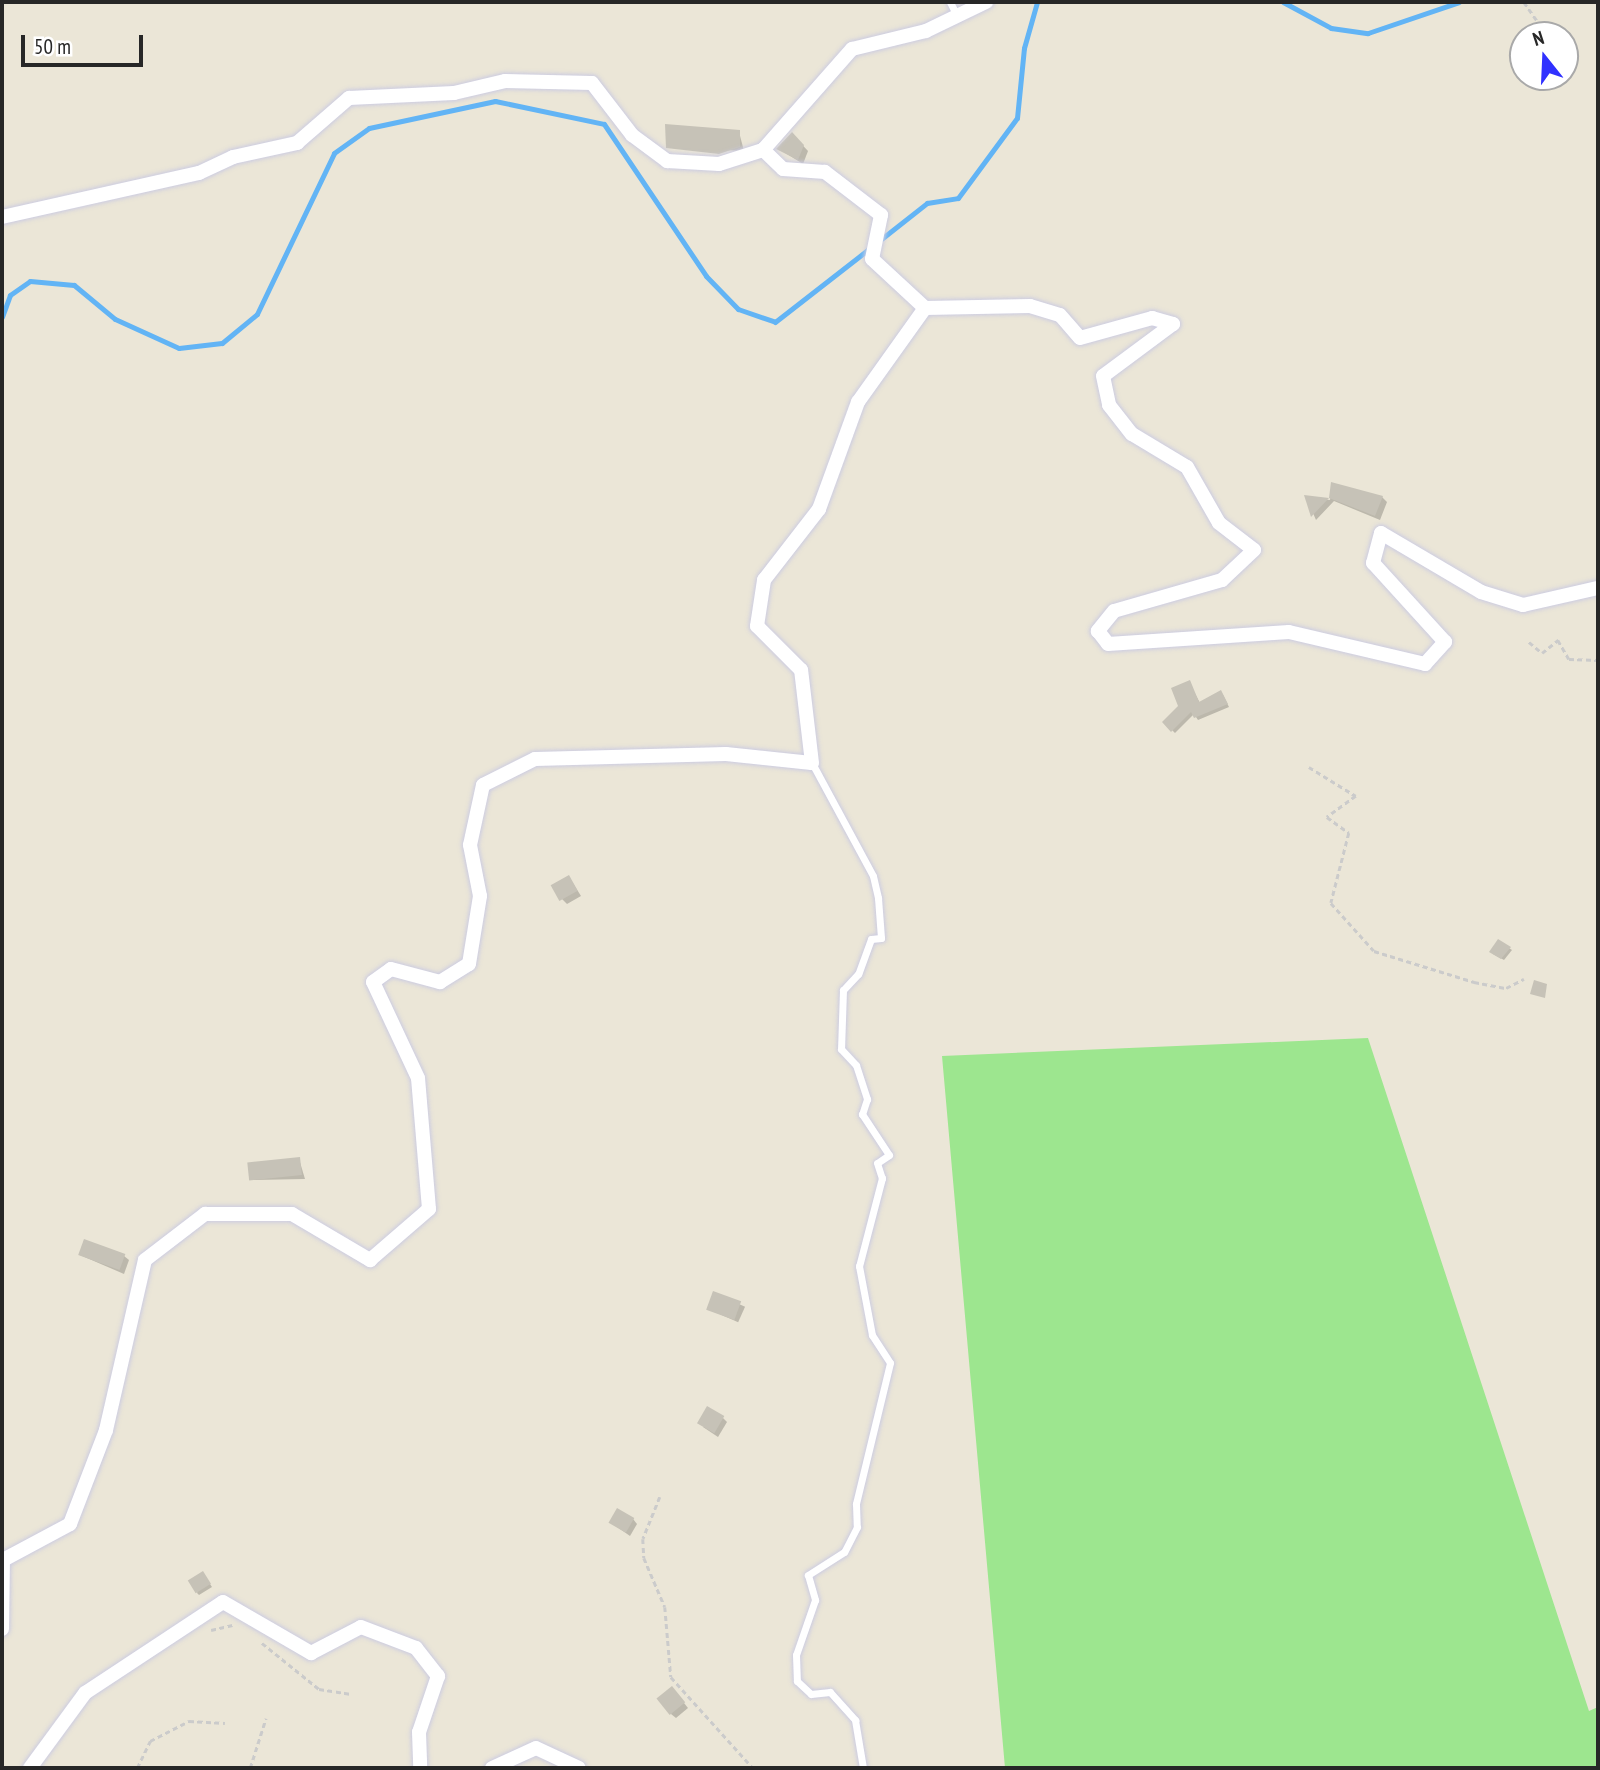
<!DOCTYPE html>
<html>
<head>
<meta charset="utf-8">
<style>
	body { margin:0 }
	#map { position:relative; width:1600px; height:1770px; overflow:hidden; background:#ebe6d7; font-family:"PT Sans Narrow",sans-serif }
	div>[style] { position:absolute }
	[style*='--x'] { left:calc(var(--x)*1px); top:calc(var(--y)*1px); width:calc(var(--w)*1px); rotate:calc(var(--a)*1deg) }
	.green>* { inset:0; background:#9de68f }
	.shadow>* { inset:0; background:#0003; transform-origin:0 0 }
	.stream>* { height:5px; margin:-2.5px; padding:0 2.5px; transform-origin:2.5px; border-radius:2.5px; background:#62b4f5 }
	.building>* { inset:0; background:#c6c2b7; transform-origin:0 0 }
	.path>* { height:2.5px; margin-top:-1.25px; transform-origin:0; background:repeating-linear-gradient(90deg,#cbcbcb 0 5px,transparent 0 8.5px) }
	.roads { filter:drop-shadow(0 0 2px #cccce1) drop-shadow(0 0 2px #cccce1) }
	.lane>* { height:7px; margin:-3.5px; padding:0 3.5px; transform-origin:3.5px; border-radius:3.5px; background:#fff }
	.street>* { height:14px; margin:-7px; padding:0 7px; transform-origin:7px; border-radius:7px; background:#fff }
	span { translate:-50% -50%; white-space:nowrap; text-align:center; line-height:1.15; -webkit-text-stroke:5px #fff; paint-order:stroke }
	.frame { position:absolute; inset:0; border:4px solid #272727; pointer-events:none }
	.north { position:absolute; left:1509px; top:21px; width:70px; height:70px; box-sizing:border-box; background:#fff; border:2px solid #a9a9a9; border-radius:50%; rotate:342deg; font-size:19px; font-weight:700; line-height:28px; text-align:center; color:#272727 }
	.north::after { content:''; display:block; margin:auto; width:24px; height:32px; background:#3031ff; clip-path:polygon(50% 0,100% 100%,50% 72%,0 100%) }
	.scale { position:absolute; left:21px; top:35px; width:122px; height:32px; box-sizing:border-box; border:4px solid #272727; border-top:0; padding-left:9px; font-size:21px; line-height:24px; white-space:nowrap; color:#272727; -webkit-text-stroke:5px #fff; paint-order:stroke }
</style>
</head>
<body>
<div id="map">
	<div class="green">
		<i style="clip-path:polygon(1368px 1038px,1589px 1711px,1598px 1707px,1598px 1768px,1005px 1768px,942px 1056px)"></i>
	</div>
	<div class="shadow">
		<i style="clip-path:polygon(739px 132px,744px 151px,668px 147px)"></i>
		<i style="clip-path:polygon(792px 134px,808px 151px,803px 164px,779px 149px)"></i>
		<i style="clip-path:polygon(1332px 484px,1382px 497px,1387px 502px,1380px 520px,1334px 501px,1316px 520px,1306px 497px,1330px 500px)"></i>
		<i style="clip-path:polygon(1189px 682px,1200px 703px,1223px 695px,1229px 707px,1198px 720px,1194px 714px,1175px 733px,1164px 722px,1180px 706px)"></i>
		<i style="clip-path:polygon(569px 877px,581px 896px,567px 904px,562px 899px)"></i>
		<i style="clip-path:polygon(1498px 941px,1512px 950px,1504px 960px,1493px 954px)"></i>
		<i style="clip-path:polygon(299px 1159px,305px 1179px,251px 1180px)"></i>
		<i style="clip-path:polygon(80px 1255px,124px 1256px,129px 1260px,124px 1274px)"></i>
		<i style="left:714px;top:1293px;width:34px;height:17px;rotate:24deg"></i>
		<i style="clip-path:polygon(723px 1418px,727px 1422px,718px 1437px,703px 1427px)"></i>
		<i style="clip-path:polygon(633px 1519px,637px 1524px,630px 1536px,610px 1522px)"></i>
		<i style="clip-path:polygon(204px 1575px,212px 1587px,199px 1595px,197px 1593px)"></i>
		<i style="clip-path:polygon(676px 1693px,688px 1708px,676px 1718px,671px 1714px)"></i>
	</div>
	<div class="stream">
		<i style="--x:1283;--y:2;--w:55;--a:28.4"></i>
		<i style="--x:1331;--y:28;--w:37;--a:8"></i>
		<i style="--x:1368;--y:33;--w:96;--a:-18.8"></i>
		<i style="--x:880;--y:240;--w:60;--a:-38.2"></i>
		<i style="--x:927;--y:203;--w:31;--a:-9"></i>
		<i style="--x:958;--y:198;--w:99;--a:-53.6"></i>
		<i style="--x:1017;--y:118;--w:70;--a:-84.3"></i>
		<i style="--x:1024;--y:48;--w:48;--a:-74.2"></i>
		<i style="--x:2;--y:317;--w:23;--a:-70"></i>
		<i style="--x:10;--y:295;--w:24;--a:-35"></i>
		<i style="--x:30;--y:281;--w:44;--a:5.2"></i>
		<i style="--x:74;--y:285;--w:53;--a:39.7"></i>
		<i style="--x:115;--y:319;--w:70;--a:24.4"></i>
		<i style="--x:179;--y:348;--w:43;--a:-6.6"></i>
		<i style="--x:222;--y:343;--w:45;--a:-39.6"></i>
		<i style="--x:257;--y:314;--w:178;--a:-64.4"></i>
		<i style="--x:334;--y:153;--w:43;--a:-35.5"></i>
		<i style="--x:369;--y:128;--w:129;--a:-12.1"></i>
		<i style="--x:495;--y:101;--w:111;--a:11.9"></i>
		<i style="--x:604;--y:124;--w:183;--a:56.1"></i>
		<i style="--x:706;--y:276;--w:46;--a:45.9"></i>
		<i style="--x:738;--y:309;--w:39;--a:19"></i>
		<i style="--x:775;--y:322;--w:120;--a:-37.9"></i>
	</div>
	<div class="building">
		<i style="clip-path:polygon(665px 124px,740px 130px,740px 147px,719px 154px,666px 148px)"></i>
		<i style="clip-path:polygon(792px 132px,804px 145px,798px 160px,776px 149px)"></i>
		<i style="clip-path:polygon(1331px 482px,1383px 496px,1375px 516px,1329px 498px)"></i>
		<i style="clip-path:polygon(1304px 495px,1329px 498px,1311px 517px)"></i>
		<i style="clip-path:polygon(1190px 680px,1199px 702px,1221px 690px,1228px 704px,1194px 718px,1191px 712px,1171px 732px,1162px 722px,1178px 706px,1171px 688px)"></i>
		<i style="left:569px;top:875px;width:18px;height:21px;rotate:61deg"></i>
		<i style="clip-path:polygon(1498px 939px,1511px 947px,1501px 959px,1489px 952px)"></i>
		<i style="clip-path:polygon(1534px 980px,1547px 984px,1545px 998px,1530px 994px)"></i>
		<i style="left:300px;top:1157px;width:18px;height:53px;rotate:84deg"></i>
		<i style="left:84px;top:1239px;width:44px;height:17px;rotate:20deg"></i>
		<i style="left:713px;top:1291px;width:30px;height:20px;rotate:20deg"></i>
		<i style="left:707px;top:1406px;width:20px;height:20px;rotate:30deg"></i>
		<i style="left:617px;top:1508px;width:20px;height:17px;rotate:30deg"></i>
		<i style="left:203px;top:1571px;width:15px;height:18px;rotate:58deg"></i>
		<i style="left:672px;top:1686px;width:21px;height:20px;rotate:51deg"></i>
	</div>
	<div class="path">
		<i style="--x:1524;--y:2;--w:40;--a:55.1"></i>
		<i style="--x:1529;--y:642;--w:17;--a:40"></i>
		<i style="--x:1542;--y:653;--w:21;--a:-39"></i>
		<i style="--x:1558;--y:640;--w:22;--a:60"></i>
		<i style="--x:1569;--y:659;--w:29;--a:2"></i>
		<i style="--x:1309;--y:767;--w:55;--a:31.7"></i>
		<i style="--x:1356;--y:796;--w:36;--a:144"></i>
		<i style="--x:1327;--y:817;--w:27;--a:36"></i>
		<i style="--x:1349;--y:833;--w:72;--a:104.4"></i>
		<i style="--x:1331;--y:903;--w:64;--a:48.1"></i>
		<i style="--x:1374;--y:951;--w:105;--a:17.2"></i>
		<i style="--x:1474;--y:982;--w:33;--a:11"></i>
		<i style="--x:1506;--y:988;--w:20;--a:-27"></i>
		<i style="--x:660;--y:1497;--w:45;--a:112"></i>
		<i style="--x:643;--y:1539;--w:19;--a:87"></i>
		<i style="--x:644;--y:1558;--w:53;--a:66.8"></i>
		<i style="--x:665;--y:1607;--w:70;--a:85.1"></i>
		<i style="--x:671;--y:1677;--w:122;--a:48"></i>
		<i style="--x:211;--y:1630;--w:22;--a:-13"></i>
		<i style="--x:262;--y:1643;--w:73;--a:38.9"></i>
		<i style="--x:319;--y:1689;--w:31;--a:9"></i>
		<i style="--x:137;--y:1768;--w:30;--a:-64"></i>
		<i style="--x:150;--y:1741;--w:44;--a:-27.1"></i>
		<i style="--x:189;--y:1721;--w:36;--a:3"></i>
		<i style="--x:250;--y:1768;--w:52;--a:-72.3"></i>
	</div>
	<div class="roads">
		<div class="lane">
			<i style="--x:950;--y:2;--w:16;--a:63"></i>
			<i style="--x:812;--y:763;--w:128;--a:61.6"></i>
			<i style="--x:873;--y:876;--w:23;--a:77"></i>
			<i style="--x:878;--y:898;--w:40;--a:85.7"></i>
			<i style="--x:881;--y:938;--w:10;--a:174"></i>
			<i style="--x:871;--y:939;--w:37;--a:110"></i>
			<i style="--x:858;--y:974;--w:22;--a:133"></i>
			<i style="--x:843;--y:990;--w:59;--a:91.9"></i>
			<i style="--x:841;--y:1049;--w:22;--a:47"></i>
			<i style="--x:856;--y:1065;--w:36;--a:72"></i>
			<i style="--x:867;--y:1099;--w:16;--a:108"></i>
			<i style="--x:862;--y:1114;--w:49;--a:56.6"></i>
			<i style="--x:889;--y:1155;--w:14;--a:146"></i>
			<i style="--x:877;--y:1163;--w:16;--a:72"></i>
			<i style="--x:882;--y:1178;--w:91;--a:104.6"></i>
			<i style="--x:859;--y:1266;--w:70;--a:79.3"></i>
			<i style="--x:872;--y:1335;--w:33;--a:57"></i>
			<i style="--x:890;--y:1363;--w:145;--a:103.6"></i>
			<i style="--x:856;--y:1504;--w:23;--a:88"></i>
			<i style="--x:857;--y:1527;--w:28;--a:117"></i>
			<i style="--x:844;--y:1552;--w:43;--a:147.4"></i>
			<i style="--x:808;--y:1575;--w:26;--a:74"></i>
			<i style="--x:815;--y:1600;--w:58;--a:109.1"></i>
			<i style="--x:796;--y:1655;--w:26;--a:88"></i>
			<i style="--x:797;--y:1681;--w:19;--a:43"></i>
			<i style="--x:811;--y:1694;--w:19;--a:-6"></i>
			<i style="--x:830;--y:1692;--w:38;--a:48"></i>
			<i style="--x:855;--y:1720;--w:49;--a:80.5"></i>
		</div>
		<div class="street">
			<i style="--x:2;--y:217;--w:202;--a:-12.6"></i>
			<i style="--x:199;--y:173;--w:38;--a:-25"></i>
			<i style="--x:233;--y:157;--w:66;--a:-12.3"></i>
			<i style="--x:297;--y:143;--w:69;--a:-40.9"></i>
			<i style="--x:349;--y:98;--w:105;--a:-2.7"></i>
			<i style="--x:454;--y:93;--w:52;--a:-13.2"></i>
			<i style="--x:505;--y:81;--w:87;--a:1.3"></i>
			<i style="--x:592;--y:83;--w:66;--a:52.4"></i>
			<i style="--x:632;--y:135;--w:44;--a:36.6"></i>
			<i style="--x:667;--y:161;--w:52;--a:3.3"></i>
			<i style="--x:719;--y:164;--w:46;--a:-17.7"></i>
			<i style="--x:763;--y:150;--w:135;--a:-48.6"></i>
			<i style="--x:852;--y:49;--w:76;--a:-13.7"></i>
			<i style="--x:926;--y:31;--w:67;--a:-25.8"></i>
			<i style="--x:925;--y:308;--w:105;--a:-1.1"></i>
			<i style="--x:1030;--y:306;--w:31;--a:17"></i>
			<i style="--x:1060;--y:315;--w:30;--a:49"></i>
			<i style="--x:1080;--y:338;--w:75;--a:-15.5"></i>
			<i style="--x:1152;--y:318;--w:22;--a:16"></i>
			<i style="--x:1173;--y:324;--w:87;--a:143.4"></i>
			<i style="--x:1103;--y:376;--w:30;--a:78"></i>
			<i style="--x:1109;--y:405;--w:37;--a:52"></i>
			<i style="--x:1132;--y:434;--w:64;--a:31"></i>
			<i style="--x:1187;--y:467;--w:64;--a:60.3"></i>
			<i style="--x:1219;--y:523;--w:44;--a:37.6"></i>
			<i style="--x:1254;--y:550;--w:44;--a:136.8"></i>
			<i style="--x:1222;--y:580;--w:112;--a:164"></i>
			<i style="--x:1114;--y:611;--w:26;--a:129"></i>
			<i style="--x:1098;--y:631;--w:16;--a:52"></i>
			<i style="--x:1108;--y:644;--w:181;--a:-3.8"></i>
			<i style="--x:1289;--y:632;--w:140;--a:13.2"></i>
			<i style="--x:1425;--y:664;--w:30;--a:-48"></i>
			<i style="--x:1445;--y:642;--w:107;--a:-132.3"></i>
			<i style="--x:1373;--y:563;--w:31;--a:-75"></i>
			<i style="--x:1381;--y:533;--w:116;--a:30.5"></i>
			<i style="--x:1481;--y:592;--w:44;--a:17.2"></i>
			<i style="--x:1523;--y:605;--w:77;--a:-12.8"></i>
			<i style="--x:2;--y:1629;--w:69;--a:-89.2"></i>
			<i style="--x:3;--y:1560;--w:76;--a:-28.2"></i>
			<i style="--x:70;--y:1524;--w:101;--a:-69"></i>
			<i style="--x:106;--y:1430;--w:174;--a:-77.1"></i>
			<i style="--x:145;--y:1260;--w:76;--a:-37.5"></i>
			<i style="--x:205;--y:1214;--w:87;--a:0"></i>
			<i style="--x:292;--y:1214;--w:91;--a:30.5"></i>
			<i style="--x:370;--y:1260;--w:78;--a:-40.8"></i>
			<i style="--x:429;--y:1209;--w:131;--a:-94.8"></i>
			<i style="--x:418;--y:1078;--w:106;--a:-115.1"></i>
			<i style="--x:373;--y:982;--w:22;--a:-36"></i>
			<i style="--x:391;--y:969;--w:51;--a:14.9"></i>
			<i style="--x:440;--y:982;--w:34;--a:-32"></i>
			<i style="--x:469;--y:964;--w:69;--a:-80.8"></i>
			<i style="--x:480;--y:896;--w:52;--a:-101.1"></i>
			<i style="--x:470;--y:845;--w:61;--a:-77.8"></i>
			<i style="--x:483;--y:785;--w:58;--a:-26.6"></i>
			<i style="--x:535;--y:759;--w:191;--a:-1.5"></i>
			<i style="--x:726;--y:754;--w:86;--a:6"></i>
			<i style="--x:812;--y:763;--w:94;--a:-96.7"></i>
			<i style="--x:801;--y:670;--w:62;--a:-135"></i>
			<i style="--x:757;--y:626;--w:47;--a:-81.3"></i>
			<i style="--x:764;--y:580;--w:90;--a:-52.2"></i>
			<i style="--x:819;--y:509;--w:114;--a:-70"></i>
			<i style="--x:858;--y:402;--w:115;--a:-54.5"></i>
			<i style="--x:925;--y:308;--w:72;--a:-137.2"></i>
			<i style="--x:872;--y:259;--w:45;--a:-78.4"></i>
			<i style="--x:881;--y:215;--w:71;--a:-142.5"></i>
			<i style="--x:825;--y:172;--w:42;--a:-175.9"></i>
			<i style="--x:783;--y:169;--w:28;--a:-136"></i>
			<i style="--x:30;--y:1768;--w:93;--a:-53.7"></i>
			<i style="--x:85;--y:1693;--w:165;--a:-33.4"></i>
			<i style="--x:223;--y:1602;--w:102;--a:30.1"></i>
			<i style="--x:311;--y:1653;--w:56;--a:-27.5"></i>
			<i style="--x:361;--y:1627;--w:59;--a:20.9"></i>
			<i style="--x:416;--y:1648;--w:36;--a:52"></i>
			<i style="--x:438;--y:1676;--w:59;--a:108.7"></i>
			<i style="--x:419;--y:1732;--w:36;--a:88"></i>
			<i style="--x:492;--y:1768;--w:48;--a:-24.4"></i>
			<i style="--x:536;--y:1748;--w:47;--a:24.9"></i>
		</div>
	</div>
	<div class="frame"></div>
	<div class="north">N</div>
	<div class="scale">50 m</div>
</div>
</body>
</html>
